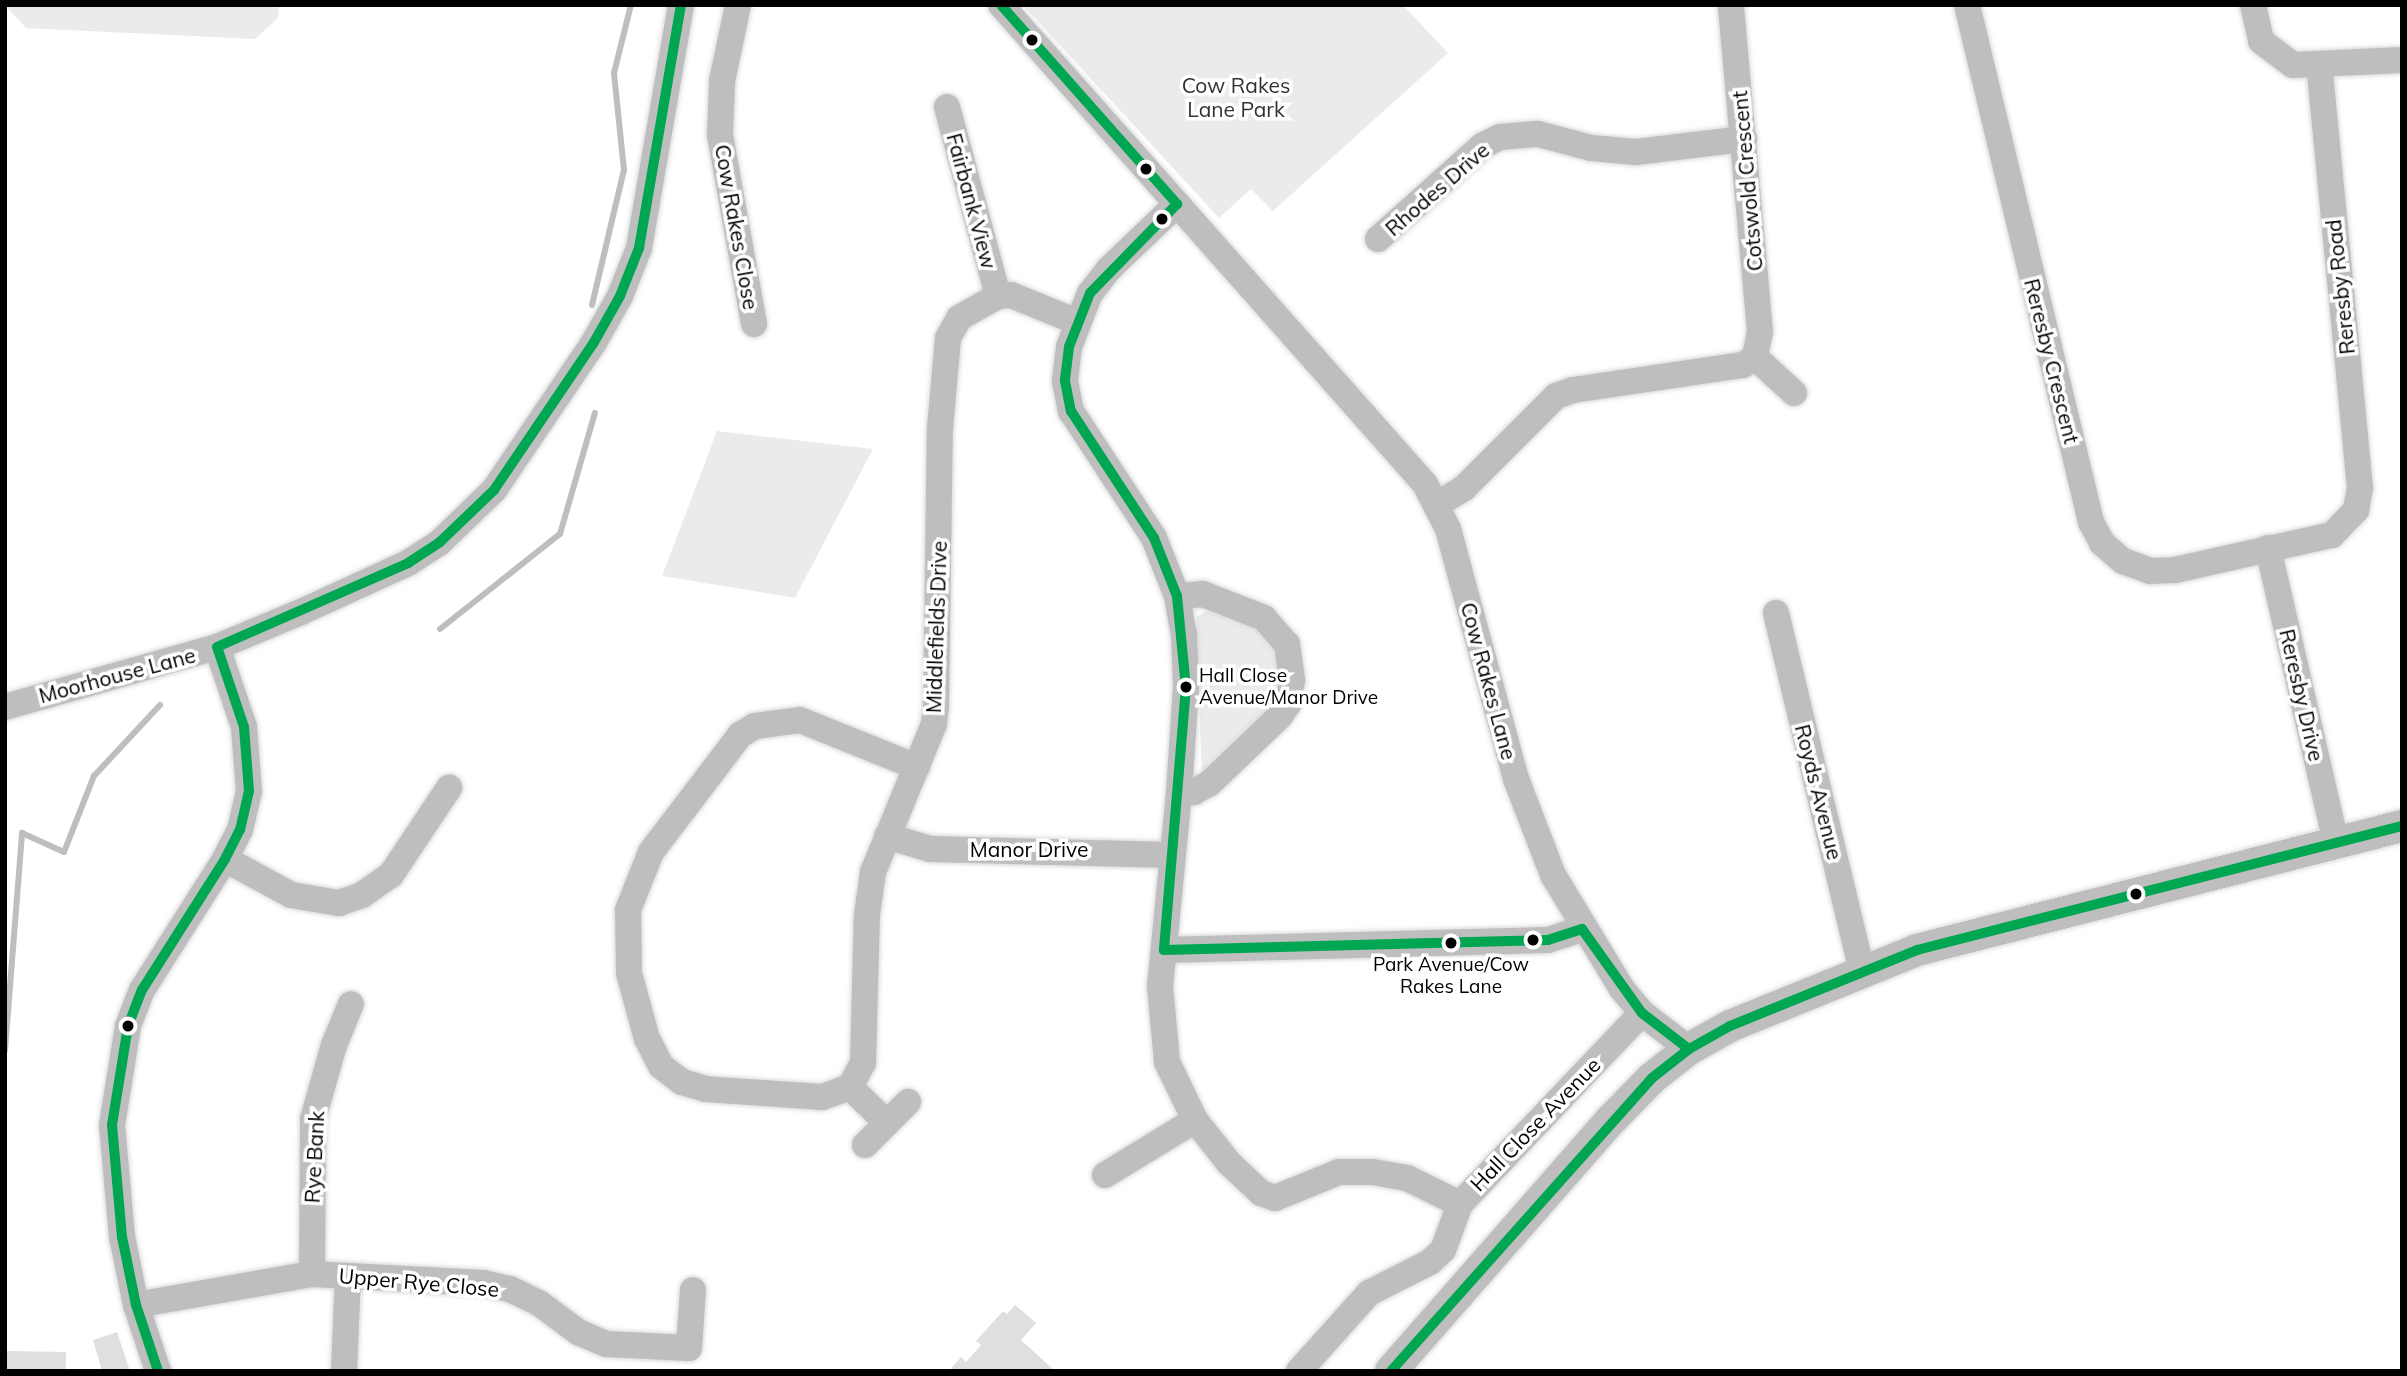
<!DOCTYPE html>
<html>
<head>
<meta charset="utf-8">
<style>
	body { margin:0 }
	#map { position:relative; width:2407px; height:1376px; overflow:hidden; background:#fff; font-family:Mulish,sans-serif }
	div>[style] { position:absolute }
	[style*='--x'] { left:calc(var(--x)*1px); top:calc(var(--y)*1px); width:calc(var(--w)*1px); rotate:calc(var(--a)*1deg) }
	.green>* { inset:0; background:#ebebeb }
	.stream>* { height:6px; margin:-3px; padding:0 3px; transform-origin:3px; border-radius:3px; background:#bebebe }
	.building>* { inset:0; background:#dfdfdf; transform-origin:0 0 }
	.roads { filter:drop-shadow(0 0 2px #dbdbdb) drop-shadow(0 0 2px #dbdbdb) }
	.minor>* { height:26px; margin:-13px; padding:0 13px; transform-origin:13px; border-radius:13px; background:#bebebe }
	.major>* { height:32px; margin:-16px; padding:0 16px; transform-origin:16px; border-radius:16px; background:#bebebe }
	.bus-1>* { height:10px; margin:-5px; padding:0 5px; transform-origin:5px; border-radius:5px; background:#00a651 }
	.dots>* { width:19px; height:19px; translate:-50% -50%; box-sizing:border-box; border:4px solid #fff; border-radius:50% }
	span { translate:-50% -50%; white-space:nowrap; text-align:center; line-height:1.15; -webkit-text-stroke:7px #fff; paint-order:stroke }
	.bus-label { font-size:19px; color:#000 }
	.left { translate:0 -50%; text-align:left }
	.park-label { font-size:21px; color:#323232 }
	.street-label { font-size:21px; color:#000 }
	.frame { position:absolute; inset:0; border:7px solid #000; pointer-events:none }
</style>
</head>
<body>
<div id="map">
	<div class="green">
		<i style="clip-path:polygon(5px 5px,279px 5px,278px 18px,255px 39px,26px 28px)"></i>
		<i style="clip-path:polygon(1023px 5px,1403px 5px,1448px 53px,1273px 211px,1251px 189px,1219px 218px)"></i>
		<i style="clip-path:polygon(717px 431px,873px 449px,795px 598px,662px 576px)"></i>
		<i style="clip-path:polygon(1208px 610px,1260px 626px,1283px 662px,1275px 708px,1202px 780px,1196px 617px)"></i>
	</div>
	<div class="stream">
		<i style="--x:592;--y:305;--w:139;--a:-76.7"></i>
		<i style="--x:624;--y:170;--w:98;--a:-95.9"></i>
		<i style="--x:614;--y:73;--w:70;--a:-76"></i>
		<i style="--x:440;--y:629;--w:153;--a:-38.4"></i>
		<i style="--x:560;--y:534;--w:126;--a:-73.9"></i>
		<i style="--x:5;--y:1050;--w:218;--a:-85.5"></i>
		<i style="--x:22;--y:833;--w:46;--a:24.3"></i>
		<i style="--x:64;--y:852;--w:82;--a:-68.5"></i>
		<i style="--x:94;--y:776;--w:97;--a:-47.1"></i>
	</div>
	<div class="building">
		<i style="clip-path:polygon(1015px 1305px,1036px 1323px,1021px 1340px,1055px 1371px,949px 1371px,961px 1357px,966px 1362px,981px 1345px,976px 1341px,1003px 1311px,1007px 1314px)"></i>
		<i style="clip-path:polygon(117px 1332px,130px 1371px,102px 1371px,93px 1340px)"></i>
		<i style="left:5px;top:1351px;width:61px;height:20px;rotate:1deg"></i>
	</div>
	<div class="roads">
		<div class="minor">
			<i style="--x:738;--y:5;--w:78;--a:101.9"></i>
			<i style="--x:722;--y:81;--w:54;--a:92.1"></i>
			<i style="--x:720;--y:135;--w:192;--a:79.8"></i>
			<i style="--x:1001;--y:5;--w:640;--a:48.49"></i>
			<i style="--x:1425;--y:484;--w:51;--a:62.9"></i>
			<i style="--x:1448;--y:529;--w:259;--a:74.8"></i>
			<i style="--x:1516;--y:779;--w:103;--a:68.9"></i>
			<i style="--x:1553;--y:875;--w:133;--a:58.8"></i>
			<i style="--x:1622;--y:989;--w:31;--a:50"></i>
			<i style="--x:1642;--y:1013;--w:59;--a:37.5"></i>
			<i style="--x:1967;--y:5;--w:532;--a:76.51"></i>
			<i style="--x:2091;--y:522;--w:24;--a:62"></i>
			<i style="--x:2102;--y:543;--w:28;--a:41"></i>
			<i style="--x:2123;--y:561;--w:29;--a:20"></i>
			<i style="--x:2150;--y:571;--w:25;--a:-2"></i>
			<i style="--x:2175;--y:570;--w:161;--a:-12.6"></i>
			<i style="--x:2332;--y:535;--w:35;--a:-46"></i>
			<i style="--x:2356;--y:510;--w:22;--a:-80"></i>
			<i style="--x:2360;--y:488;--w:424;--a:-95.5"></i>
			<i style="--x:2253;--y:5;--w:37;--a:77"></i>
			<i style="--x:2261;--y:41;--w:40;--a:37"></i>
			<i style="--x:2293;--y:65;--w:109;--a:-2.6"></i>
			<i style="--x:947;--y:107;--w:196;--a:74.9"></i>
			<i style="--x:1177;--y:204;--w:94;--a:136.3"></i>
			<i style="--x:1109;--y:269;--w:31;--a:128"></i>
			<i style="--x:1090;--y:293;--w:58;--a:111.3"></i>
			<i style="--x:1069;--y:347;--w:34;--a:97"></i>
			<i style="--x:1065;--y:381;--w:31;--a:79"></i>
			<i style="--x:1071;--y:411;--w:152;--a:56.8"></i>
			<i style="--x:1154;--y:538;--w:62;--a:68.4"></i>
			<i style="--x:1177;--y:596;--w:39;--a:80"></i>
			<i style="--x:1184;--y:634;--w:53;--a:87.8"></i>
			<i style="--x:1186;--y:687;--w:106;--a:93.8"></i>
			<i style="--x:1179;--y:793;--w:194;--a:95.6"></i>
			<i style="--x:1160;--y:986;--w:76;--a:84.7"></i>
			<i style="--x:1167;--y:1062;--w:64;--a:64.2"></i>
			<i style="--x:1195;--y:1120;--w:55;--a:51.7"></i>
			<i style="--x:1229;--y:1163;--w:44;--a:43.2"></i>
			<i style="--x:1261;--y:1193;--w:15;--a:20"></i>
			<i style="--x:1275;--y:1198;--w:69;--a:-22.1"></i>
			<i style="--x:1339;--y:1172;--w:34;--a:0"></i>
			<i style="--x:1373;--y:1172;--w:35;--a:10"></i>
			<i style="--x:1407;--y:1178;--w:59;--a:26.1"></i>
			<i style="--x:1378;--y:239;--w:140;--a:-41.8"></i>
			<i style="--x:1482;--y:146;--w:20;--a:-27"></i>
			<i style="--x:1500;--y:137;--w:38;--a:-5"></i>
			<i style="--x:1538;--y:134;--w:55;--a:14.8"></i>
			<i style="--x:1591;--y:148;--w:45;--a:5.1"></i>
			<i style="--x:1636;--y:152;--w:109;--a:-6.9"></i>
			<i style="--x:1755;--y:357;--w:53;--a:42.7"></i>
			<i style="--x:1436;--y:505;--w:33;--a:-31"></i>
			<i style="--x:1464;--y:488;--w:130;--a:-45"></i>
			<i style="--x:1556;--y:396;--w:18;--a:-19"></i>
			<i style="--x:1573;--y:390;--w:172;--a:-8.4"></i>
			<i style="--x:1743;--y:365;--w:14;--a:-34"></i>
			<i style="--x:1755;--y:357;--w:25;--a:-79"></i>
			<i style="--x:1760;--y:332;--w:328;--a:-95.1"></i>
			<i style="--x:2268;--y:548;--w:303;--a:77"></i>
			<i style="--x:1177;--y:596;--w:26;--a:-4"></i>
			<i style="--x:1203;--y:594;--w:66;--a:21.5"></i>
			<i style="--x:1264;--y:618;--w:35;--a:49"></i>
			<i style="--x:1287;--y:644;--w:36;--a:82"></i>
			<i style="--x:1292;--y:680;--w:24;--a:99"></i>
			<i style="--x:1288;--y:704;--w:14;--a:124"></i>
			<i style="--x:1280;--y:716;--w:97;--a:136.3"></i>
			<i style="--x:1210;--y:783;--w:18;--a:151"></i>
			<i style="--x:1194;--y:792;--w:15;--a:176"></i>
			<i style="--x:1776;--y:613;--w:368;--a:76.5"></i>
			<i style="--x:5;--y:707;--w:220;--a:-15.8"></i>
			<i style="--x:217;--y:647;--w:91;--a:-22.6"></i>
			<i style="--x:301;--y:612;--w:118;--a:-24.6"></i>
			<i style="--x:408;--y:563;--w:38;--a:-33"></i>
			<i style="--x:440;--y:542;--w:75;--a:-43.9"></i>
			<i style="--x:494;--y:490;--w:176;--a:-55.9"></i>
			<i style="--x:593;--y:344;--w:55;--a:-60.6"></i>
			<i style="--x:620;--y:296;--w:52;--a:-68.4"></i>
			<i style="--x:639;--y:248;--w:247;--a:-80.2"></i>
			<i style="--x:887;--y:836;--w:45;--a:16.8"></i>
			<i style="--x:930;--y:849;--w:242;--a:1.4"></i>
			<i style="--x:225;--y:859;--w:75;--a:28.6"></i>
			<i style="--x:291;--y:895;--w:49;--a:9.5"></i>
			<i style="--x:339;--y:903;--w:24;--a:-19"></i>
			<i style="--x:362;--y:895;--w:35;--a:-35"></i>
			<i style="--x:391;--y:875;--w:105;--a:-56.3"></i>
			<i style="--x:1164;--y:950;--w:384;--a:-1.5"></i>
			<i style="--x:1548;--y:940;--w:36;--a:-18"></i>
			<i style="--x:850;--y:1087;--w:30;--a:160"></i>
			<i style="--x:822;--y:1097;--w:116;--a:-176.1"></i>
			<i style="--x:706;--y:1089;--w:25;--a:-164"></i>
			<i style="--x:682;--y:1082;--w:26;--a:-143"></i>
			<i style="--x:661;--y:1066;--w:30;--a:-117"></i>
			<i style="--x:647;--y:1039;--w:68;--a:-105.3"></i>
			<i style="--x:629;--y:973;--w:63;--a:-90.9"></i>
			<i style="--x:628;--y:910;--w:62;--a:-68.4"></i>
			<i style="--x:651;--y:852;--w:147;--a:-52.7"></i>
			<i style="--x:740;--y:735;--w:17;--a:-31"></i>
			<i style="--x:755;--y:726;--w:45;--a:-7.6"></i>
			<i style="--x:800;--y:720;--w:126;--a:21.9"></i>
			<i style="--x:887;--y:1123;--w:52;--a:-135.8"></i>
			<i style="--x:850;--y:1087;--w:27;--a:-62"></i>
			<i style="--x:863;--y:1063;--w:148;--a:-88.5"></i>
			<i style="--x:867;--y:915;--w:43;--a:-82.1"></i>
			<i style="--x:873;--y:872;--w:160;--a:-67.6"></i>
			<i style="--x:934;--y:724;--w:19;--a:-84"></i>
			<i style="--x:936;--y:705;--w:277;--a:-89.2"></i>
			<i style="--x:940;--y:428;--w:90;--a:-84.9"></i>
			<i style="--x:948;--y:338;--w:23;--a:-61"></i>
			<i style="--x:959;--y:318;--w:45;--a:-29.4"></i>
			<i style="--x:998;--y:296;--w:13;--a:-4"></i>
			<i style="--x:1011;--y:295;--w:71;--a:22.2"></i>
			<i style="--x:865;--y:1145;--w:61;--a:-45"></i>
			<i style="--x:1105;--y:1175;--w:105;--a:-31.4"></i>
			<i style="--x:312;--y:1274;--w:155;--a:-89.6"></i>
			<i style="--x:313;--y:1119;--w:77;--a:-74.2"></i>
			<i style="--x:334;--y:1045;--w:44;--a:-67.5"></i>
			<i style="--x:136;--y:1305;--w:179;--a:-10"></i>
			<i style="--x:312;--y:1274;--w:171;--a:3"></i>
			<i style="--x:483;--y:1283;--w:28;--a:13"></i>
			<i style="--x:510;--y:1289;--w:32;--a:26"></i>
			<i style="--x:539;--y:1303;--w:49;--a:36.6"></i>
			<i style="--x:578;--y:1332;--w:30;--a:23"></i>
			<i style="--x:606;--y:1344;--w:83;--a:2.8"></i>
			<i style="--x:689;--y:1348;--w:58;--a:-86.1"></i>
			<i style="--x:158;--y:1371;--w:70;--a:-108.4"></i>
			<i style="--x:136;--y:1305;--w:69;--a:-101.6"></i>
			<i style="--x:122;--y:1237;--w:112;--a:-95.1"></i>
			<i style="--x:112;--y:1125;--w:100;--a:-80.8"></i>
			<i style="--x:128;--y:1026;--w:39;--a:-69"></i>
			<i style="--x:142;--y:990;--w:155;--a:-57.6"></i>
			<i style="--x:225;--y:859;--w:33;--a:-63"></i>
			<i style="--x:240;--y:830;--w:40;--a:-77"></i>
			<i style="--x:249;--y:791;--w:64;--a:-94.5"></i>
			<i style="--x:244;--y:727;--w:84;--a:-108.6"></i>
			<i style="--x:344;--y:1371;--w:95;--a:-87.6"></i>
			<i style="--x:1299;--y:1371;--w:105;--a:-48.1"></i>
			<i style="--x:1369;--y:1293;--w:68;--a:-26.9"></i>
			<i style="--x:1430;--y:1262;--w:18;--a:-43"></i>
			<i style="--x:1443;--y:1250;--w:49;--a:-69.7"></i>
			<i style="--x:1460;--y:1204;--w:264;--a:-46.4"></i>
		</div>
		<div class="major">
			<i style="--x:1391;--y:1371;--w:332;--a:-48.8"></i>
			<i style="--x:1610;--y:1121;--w:60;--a:-45.7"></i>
			<i style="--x:1652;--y:1078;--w:47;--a:-38.1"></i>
			<i style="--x:1689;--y:1049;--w:47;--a:-29.3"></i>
			<i style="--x:1730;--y:1026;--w:202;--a:-22.1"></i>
			<i style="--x:1917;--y:950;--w:501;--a:-14.34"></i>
		</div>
	</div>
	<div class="bus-1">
		<i style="--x:1001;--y:5;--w:266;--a:48.5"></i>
		<i style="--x:1177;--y:204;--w:124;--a:134.3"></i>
		<i style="--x:1090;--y:293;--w:58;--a:111.3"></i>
		<i style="--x:1069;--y:347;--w:34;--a:97"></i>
		<i style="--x:1065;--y:381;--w:31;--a:79"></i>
		<i style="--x:1071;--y:411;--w:152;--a:56.8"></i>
		<i style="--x:1154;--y:538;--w:62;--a:68.4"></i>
		<i style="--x:1177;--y:596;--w:91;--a:84.4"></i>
		<i style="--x:1186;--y:687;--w:264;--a:94.8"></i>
		<i style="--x:1164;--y:950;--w:384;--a:-1.5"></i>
		<i style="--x:1548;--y:940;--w:36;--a:-18"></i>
		<i style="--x:1582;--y:929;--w:103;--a:54.5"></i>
		<i style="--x:1642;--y:1013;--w:59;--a:37.5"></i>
		<i style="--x:158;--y:1371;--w:70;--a:-108.4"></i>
		<i style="--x:136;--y:1305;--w:69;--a:-101.6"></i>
		<i style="--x:122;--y:1237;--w:112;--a:-95.1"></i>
		<i style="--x:112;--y:1125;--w:100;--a:-80.8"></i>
		<i style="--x:128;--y:1026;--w:39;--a:-69"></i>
		<i style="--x:142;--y:990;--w:155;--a:-57.6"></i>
		<i style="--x:225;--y:859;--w:33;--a:-63"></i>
		<i style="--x:240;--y:830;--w:40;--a:-77"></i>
		<i style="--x:249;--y:791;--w:64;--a:-94.5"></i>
		<i style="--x:244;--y:727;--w:84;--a:-108.6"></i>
		<i style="--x:217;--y:647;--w:209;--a:-23.7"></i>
		<i style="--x:408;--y:563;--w:38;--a:-33"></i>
		<i style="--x:440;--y:542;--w:75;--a:-43.9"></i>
		<i style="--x:494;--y:490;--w:176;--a:-55.9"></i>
		<i style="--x:593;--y:344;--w:55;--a:-60.6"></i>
		<i style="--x:620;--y:296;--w:52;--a:-68.4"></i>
		<i style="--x:639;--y:248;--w:247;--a:-80.2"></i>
		<i style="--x:1391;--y:1371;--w:392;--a:-48.3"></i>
		<i style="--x:1652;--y:1078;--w:47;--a:-38.1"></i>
		<i style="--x:1689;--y:1049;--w:47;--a:-29.3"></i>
		<i style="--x:1730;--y:1026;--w:202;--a:-22.1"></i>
		<i style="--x:1917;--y:950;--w:501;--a:-14.34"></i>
	</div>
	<div class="dots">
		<i style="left:1032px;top:40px;background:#000"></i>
		<i style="left:1146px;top:169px;background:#000"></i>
		<i style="left:1162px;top:219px;background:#000"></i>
		<i style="left:1186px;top:687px;background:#000"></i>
		<i style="left:2136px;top:894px;background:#000"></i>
		<i style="left:1533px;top:940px;background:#000"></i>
		<i style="left:1451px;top:943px;background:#000"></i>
		<i style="left:128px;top:1026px;background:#000"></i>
	</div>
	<div class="bus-label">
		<span class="left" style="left:1199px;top:687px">Hall Close<br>Avenue/Manor Drive</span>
		<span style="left:1451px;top:976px">Park Avenue/Cow<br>Rakes Lane</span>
	</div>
	<div class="park-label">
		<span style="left:1236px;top:97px">Cow Rakes<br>Lane Park</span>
	</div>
	<div class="street-label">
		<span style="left:1747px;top:181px;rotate:-95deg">Cotswold Crescent</span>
		<span style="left:1437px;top:189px;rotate:-41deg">Rhodes Drive</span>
		<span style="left:972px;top:201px;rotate:75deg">Fairbank View</span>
		<span style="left:737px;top:227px;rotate:80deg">Cow Rakes Close</span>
		<span style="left:2340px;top:287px;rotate:-96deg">Reresby Road</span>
		<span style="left:2052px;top:361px;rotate:76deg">Reresby Crescent</span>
		<span style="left:936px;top:627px;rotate:-88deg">Middlefields Drive</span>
		<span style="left:117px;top:675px;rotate:-15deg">Moorhouse Lane</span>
		<span style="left:1489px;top:681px;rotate:75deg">Cow Rakes Lane</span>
		<span style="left:2302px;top:695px;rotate:77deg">Reresby Drive</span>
		<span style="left:1819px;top:792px;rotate:76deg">Royds Avenue</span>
		<span style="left:1029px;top:849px">Manor Drive</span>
		<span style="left:1535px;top:1124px;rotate:-46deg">Hall Close Avenue</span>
		<span style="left:314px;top:1157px;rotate:-87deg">Rye Bank</span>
		<span style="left:419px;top:1282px;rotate:5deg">Upper Rye Close</span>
	</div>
	<div class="frame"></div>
</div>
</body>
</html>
